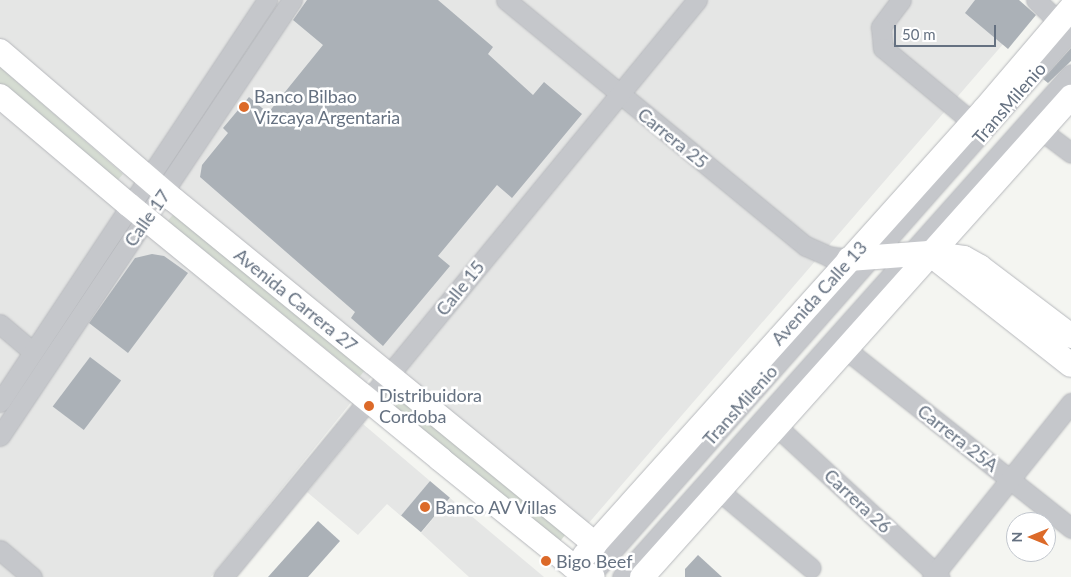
<!DOCTYPE html>
<html>
<head>
<meta charset="utf-8">
<style>
	body { margin:0 }
	#map { position:relative; width:1071px; height:577px; overflow:hidden; background:#f4f5f1; font-family:Lato,sans-serif }
	div>[style] { position:absolute }
	[style*='--x'] { left:calc(var(--x)*1px); top:calc(var(--y)*1px); width:calc(var(--w)*1px); rotate:calc(var(--a)*1deg) }
	.built>* { inset:0; background:#e5e6e5 }
	.green>* { inset:0; background:#d5dcd2; transform-origin:0 0 }
	.building>* { inset:0; background:#abb1b7; transform-origin:0 0 }
	.roads { filter:drop-shadow(0 0 1px #b6b8bc) drop-shadow(0 0 1px #b6b8bc) }
	.minor>* { height:19px; margin:-9.5px; padding:0 9.5px; transform-origin:9.5px; border-radius:9.5px; background:#c5c7cb }
	.major>* { height:24px; margin:-12px; padding:0 12px; transform-origin:12px; border-radius:12px; background:#fff }
	.dots>* { width:14px; height:14px; translate:-50% -50%; box-sizing:border-box; border:2px solid #fff; border-radius:50% }
	span { translate:-50% -50%; white-space:nowrap; text-align:center; line-height:1.15; -webkit-text-stroke:5px #fff; paint-order:stroke }
	.poi-label { font-size:18px; color:#657181 }
	.left { translate:0 -50%; text-align:left }
	.street-label { font-size:18px; color:#657181 }
	.north { position:absolute; left:1006px; top:512px; width:50px; height:50px; box-sizing:border-box; background:#fff; border:1px solid #c1c6cd; border-radius:50%; rotate:270deg; font-size:14px; font-weight:700; line-height:20px; text-align:center; color:#657181 }
	.north::after { content:''; display:block; margin:auto; width:18px; height:22px; background:#dc6a29; clip-path:polygon(50% 0,100% 100%,50% 72%,0 100%) }
	.scale { position:absolute; left:894px; top:25px; width:102px; height:22px; box-sizing:border-box; border:2px solid #657181; border-top:0; padding-left:6px; font-size:15px; line-height:18px; white-space:nowrap; color:#657181; -webkit-text-stroke:4px #fff; paint-order:stroke }
</style>
</head>
<body>
<div id="map">
	<div class="built">
		<i style="clip-path:polygon(0 0,1014px 0,1029px 14px,587px 525px,385px 360px,211px 577px,0 577px)"></i>
		<i style="clip-path:polygon(363px 424px,430px 481px,401px 516px,387px 504px,358px 535px,307px 492px)"></i>
		<i style="clip-path:polygon(450px 498px,544px 577px,469px 577px,421px 533px)"></i>
	</div>
	<div class="green">
		<i style="left:0;top:67px;width:163px;height:16px;rotate:41deg"></i>
		<i style="left:176px;top:211px;width:247px;height:13px;rotate:39deg"></i>
		<i style="left:402px;top:398px;width:213px;height:14px;rotate:39deg"></i>
	</div>
	<div class="building">
		<i style="clip-path:polygon(307px 0,438px 0,493px 47px,488px 54px,533px 95px,544px 82px,582px 114px,512px 198px,497px 185px,438px 256px,450px 266px,383px 346px,351px 318px,355px 312px,200px 177px,202px 165px,228px 133px,223px 128px,249px 97px,268px 113px,323px 45px,293px 20px)"></i>
		<i style="clip-path:polygon(975px 0,1019px 0,1036px 15px,1008px 49px,965px 13px)"></i>
		<i style="clip-path:polygon(1071px 48px,1071px 61px,1048px 83px,1043px 79px)"></i>
		<i style="clip-path:polygon(152px 254px,164px 256px,188px 273px,128px 353px,89px 323px,135px 258px)"></i>
		<i style="left:90px;top:357px;width:39px;height:62px;rotate:37deg"></i>
		<i style="left:430px;top:481px;width:26px;height:45px;rotate:40deg"></i>
		<i style="clip-path:polygon(318px 521px,340px 541px,308px 577px,268px 577px)"></i>
		<i style="clip-path:polygon(698px 555px,722px 577px,685px 577px,685px 569px)"></i>
	</div>
	<div class="roads">
		<div class="minor">
			<i style="--x:506;--y:0;--w:388;--a:39.4"></i>
			<i style="--x:806;--y:246;--w:24;--a:24"></i>
			<i style="--x:828;--y:256;--w:21;--a:8"></i>
			<i style="--x:901;--y:0;--w:34;--a:127"></i>
			<i style="--x:881;--y:27;--w:21;--a:85"></i>
			<i style="--x:883;--y:48;--w:116;--a:39.7"></i>
			<i style="--x:1036;--y:0;--w:32;--a:44"></i>
			<i style="--x:1042;--y:131;--w:36;--a:37"></i>
			<i style="--x:0;--y:324;--w:43;--a:40.3"></i>
			<i style="--x:844;--y:348;--w:290;--a:38.4"></i>
			<i style="--x:0;--y:402;--w:483;--a:-56.4"></i>
			<i style="--x:775;--y:425;--w:224;--a:42.7"></i>
			<i style="--x:0;--y:436;--w:525;--a:-56.19"></i>
			<i style="--x:718;--y:490;--w:121;--a:40"></i>
			<i style="--x:0;--y:550;--w:42;--a:40.2"></i>
			<i style="--x:223;--y:577;--w:747;--a:-50.6"></i>
			<i style="--x:589;--y:577;--w:728;--a:-48.56"></i>
			<i style="--x:622;--y:577;--w:674;--a:-48.25"></i>
			<i style="--x:932;--y:577;--w:223;--a:-51.4"></i>
		</div>
		<div class="major">
			<i style="--x:0;--y:51;--w:229;--a:40.6"></i>
			<i style="--x:174;--y:200;--w:544;--a:39.25"></i>
			<i style="--x:0;--y:96;--w:169;--a:40.2"></i>
			<i style="--x:129;--y:205;--w:402;--a:39.2"></i>
			<i style="--x:440;--y:459;--w:172;--a:38.9"></i>
			<i style="--x:574;--y:567;--w:21;--a:28"></i>
			<i style="--x:930;--y:254;--w:179;--a:38.2"></i>
			<i style="--x:849;--y:259;--w:80;--a:-4.3"></i>
			<i style="--x:929;--y:253;--w:35;--a:8"></i>
			<i style="--x:964;--y:258;--w:18;--a:29"></i>
			<i style="--x:980;--y:267;--w:114;--a:37.2"></i>
			<i style="--x:584;--y:556;--w:599;--a:-48.11"></i>
			<i style="--x:984;--y:110;--w:134;--a:-49.5"></i>
			<i style="--x:642;--y:577;--w:644;--a:-48.21"></i>
		</div>
	</div>
	<div class="dots">
		<i style="left:244px;top:107px;background:#dc6a29"></i>
		<i style="left:369px;top:406px;background:#dc6a29"></i>
		<i style="left:425px;top:507px;background:#dc6a29"></i>
		<i style="left:546px;top:561px;background:#dc6a29"></i>
	</div>
	<div class="poi-label">
		<span class="left" style="left:254px;top:107px">Banco Bilbao<br>Vizcaya Argentaria</span>
		<span class="left" style="left:379px;top:406px">Distribuidora<br>Cordoba</span>
		<span class="left" style="left:435px;top:507px">Banco AV Villas</span>
		<span class="left" style="left:556px;top:561px">Bigo Beef</span>
	</div>
	<div class="street-label">
		<span style="left:1009px;top:103px;rotate:-49deg">TransMilenio</span>
		<span style="left:673px;top:138px;rotate:39deg">Carrera 25</span>
		<span style="left:147px;top:218px;rotate:-55deg">Calle 17</span>
		<span style="left:460px;top:288px;rotate:-51deg">Calle 15</span>
		<span style="left:819px;top:293px;rotate:-48deg">Avenida Calle 13</span>
		<span style="left:296px;top:300px;rotate:39deg">Avenida Carrera 27</span>
		<span style="left:740px;top:405px;rotate:-48deg">TransMilenio</span>
		<span style="left:958px;top:438px;rotate:38deg">Carrera 25A</span>
		<span style="left:858px;top:501px;rotate:43deg">Carrera 26</span>
	</div>
	<div class="north">N</div>
	<div class="scale">50 m</div>
</div>
</body>
</html>
